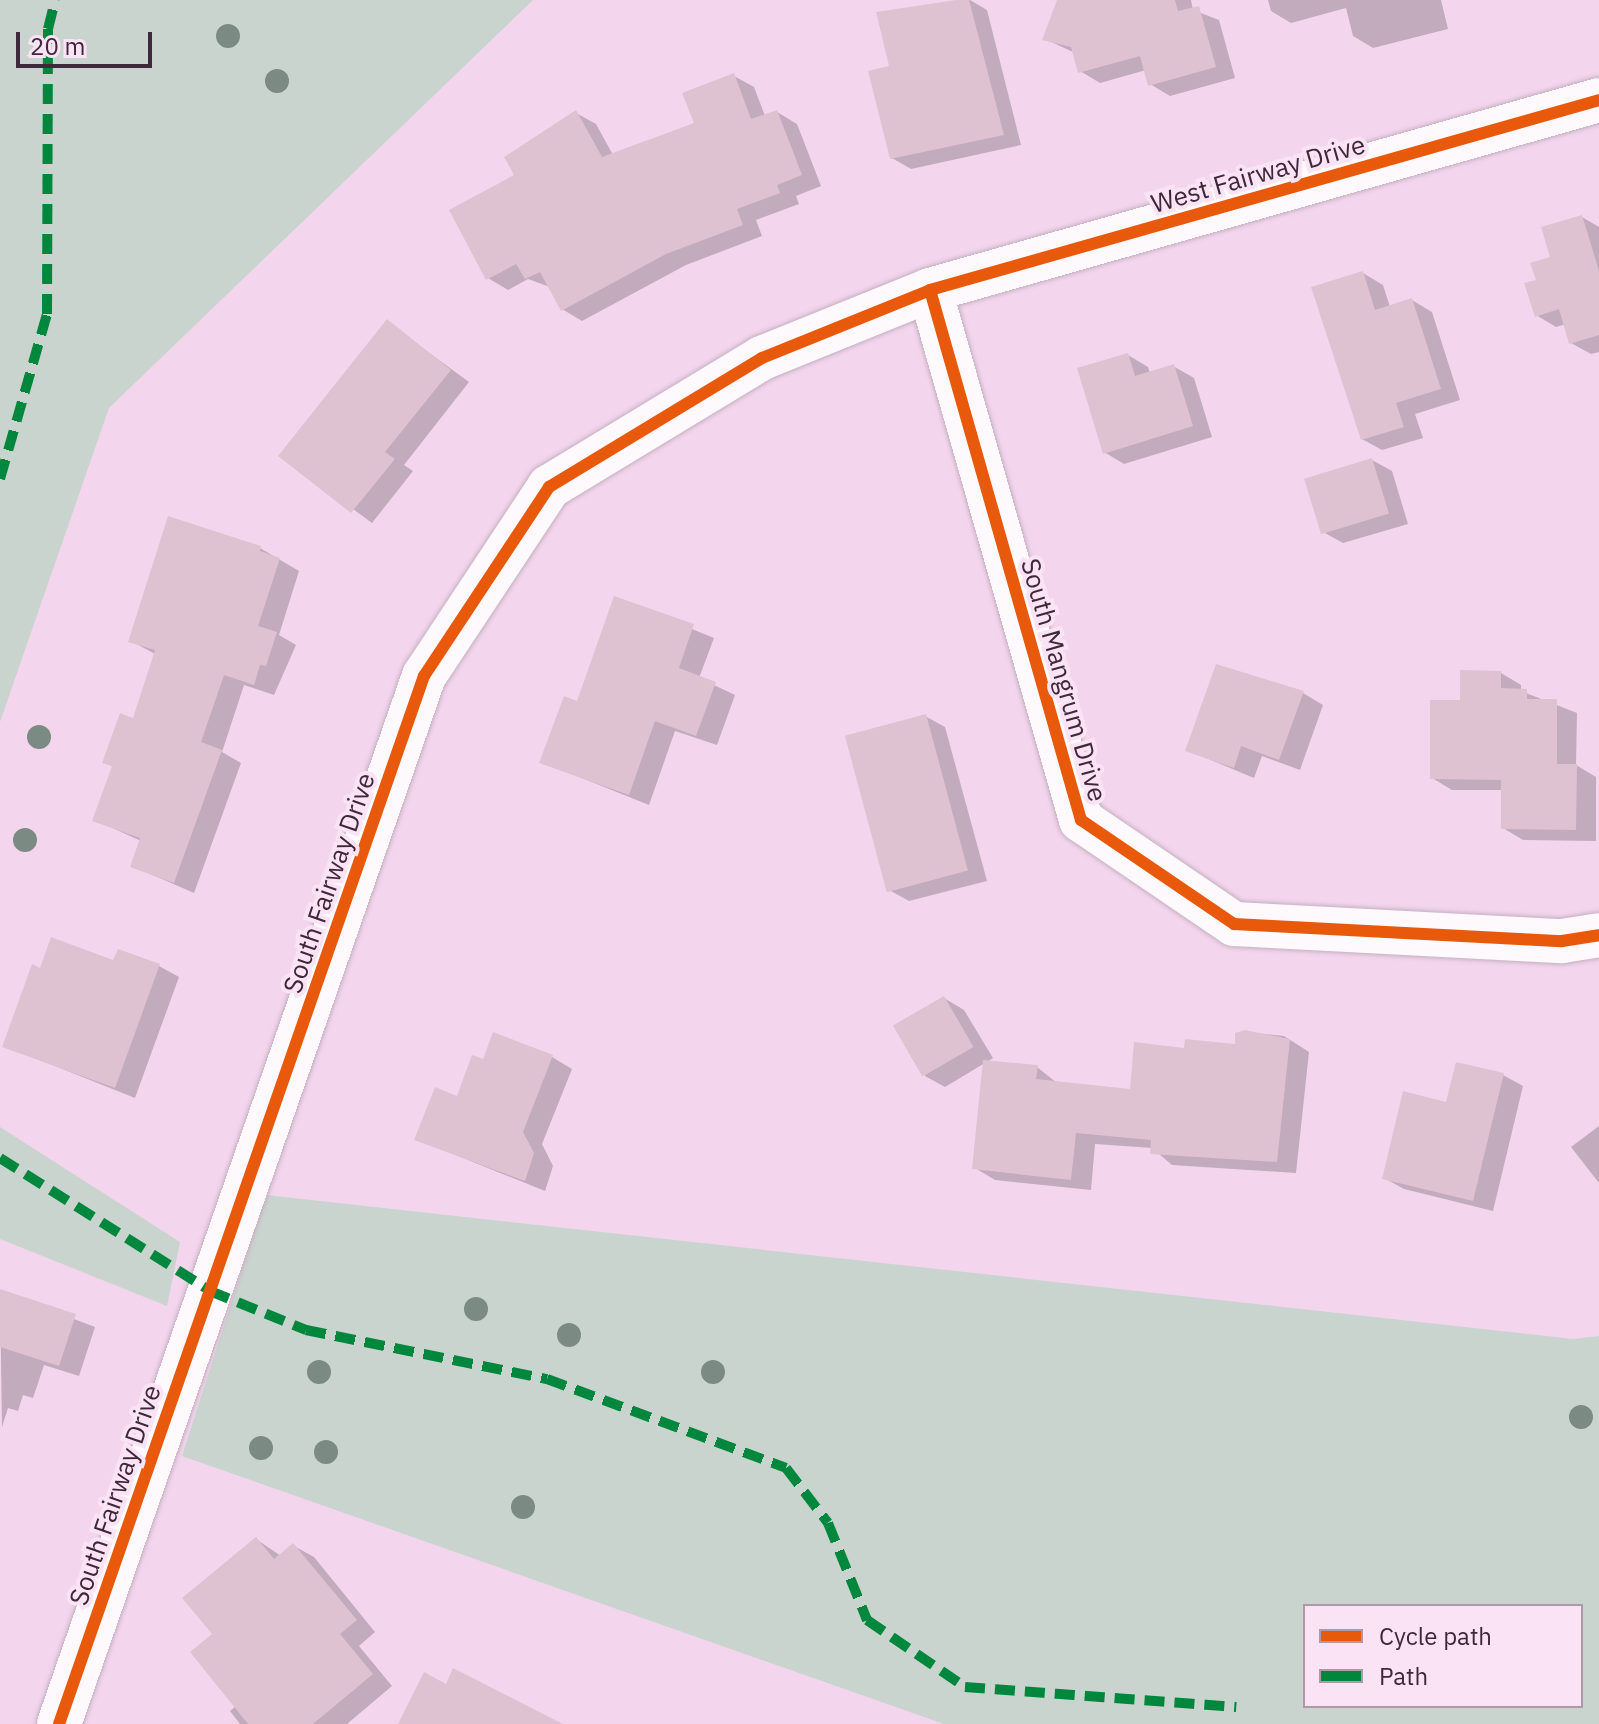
<!DOCTYPE html>
<html>
<head>
<meta charset="utf-8">
<style>
	body { margin:0 }
	#map { position:relative; width:1599px; height:1724px; overflow:hidden; background:#f3d6ed; font-family:"IBM Plex Sans",sans-serif }
	div>[style] { position:absolute }
	[style*='--x'] { left:calc(var(--x)*1px); top:calc(var(--y)*1px); width:calc(var(--w)*1px); rotate:calc(var(--a)*1deg) }
	.green>* { inset:0; background:#cad4ce }
	.shadow>* { inset:0; background:#0003 }
	.building>* { inset:0; background:#dec2d2; transform-origin:0 0 }
	.roads { filter:drop-shadow(0 0 2px #c5afc1) drop-shadow(0 0 2px #c5afc1) }
	.street>* { height:44px; margin:-22px; padding:0 22px; transform-origin:22px; border-radius:22px; background:#fdf9fc }
	.quiet>* { height:10px; margin-top:-5px; transform-origin:0; background:repeating-linear-gradient(90deg,#00873e 0 20px,transparent 0 30px) }
	.cycleway>* { height:12px; margin:-6px; padding:0 6px; transform-origin:6px; border-radius:6px; background:#e8590c }
	.trees>* { width:24px; height:24px; margin:-12px; border-radius:50%; background:#7b8a83 }
	span { translate:-50% -50%; white-space:nowrap; text-align:center; line-height:1.15; -webkit-text-stroke:8px #f9e3f4; paint-order:stroke }
	.street-label { font-size:26px; color:#3d2939 }
	.legend { position:absolute; left:1303px; top:1604px; width:280px; height:104px; box-sizing:border-box; background:#f9e3f4; border:2px solid #ae99a9; margin:0; padding:10px 14px; list-style:none; font-size:24px; color:#3d2939 }
	.legend li { display:flex; align-items:center; gap:16px; height:40px }
	.legend b { width:40px; border:2px solid #ae99a9 }
	.scale { position:absolute; left:16px; top:32px; width:136px; height:36px; box-sizing:border-box; border:4px solid #3d2939; border-top:0; padding-left:10px; font-size:24px; line-height:28px; white-space:nowrap; color:#3d2939; -webkit-text-stroke:6px #f9e3f4; paint-order:stroke }
</style>
</head>
<body>
<div id="map">
	<div class="green">
		<i style="clip-path:polygon(0 0,533px 0,109px 408px,0 722px)"></i>
		<i style="clip-path:polygon(0 1127px,180px 1242px,167px 1306px,0 1239px)"></i>
		<i style="clip-path:polygon(evenodd,266px 1195px,1573px 1339px,1599px 1336px,1599px 1724px,944px 1724px,182px 1456px,266px 1195px,1305px 1606px,1581px 1606px,1581px 1706px,1305px 1706px,1305px 1606px)"></i>
	</div>
	<div class="shadow">
		<i style="clip-path:polygon(970px 0,987px 10px,1021px 145px,911px 169px,892px 158px,892px 67px,878px 13px)"></i>
		<i style="clip-path:polygon(1060px 0,1191px 0,1193px 10px,1219px 20px,1235px 78px,1170px 96px,1150px 84px,1146px 70px,1100px 83px,1080px 71px,1075px 53px,1045px 39px)"></i>
		<i style="clip-path:polygon(1268px 0,1441px 0,1448px 29px,1373px 48px,1353px 36px,1346px 8px,1291px 23px,1271px 11px)"></i>
		<i style="clip-path:polygon(734px 76px,754px 87px,765px 116px,777px 112px,797px 124px,821px 186px,796px 196px,799px 204px,756px 220px,762px 236px,686px 265px,582px 321px,562px 309px,550px 287px,528px 279px,508px 290px,488px 278px,516px 176px,576px 113px,596px 124px,613px 155px,696px 124px)"></i>
		<i style="clip-path:polygon(1582px 217px,1599px 227px,1599px 352px,1591px 354px,1571px 343px,1566px 324px,1556px 327px,1536px 315px,1538px 281px)"></i>
		<i style="clip-path:polygon(1363px 273px,1383px 285px,1390px 307px,1412px 300px,1432px 312px,1460px 400px,1415px 414px,1423px 438px,1382px 450px,1362px 439px)"></i>
		<i style="clip-path:polygon(387px 322px,469px 382px,404px 465px,413px 471px,372px 523px,281px 456px)"></i>
		<i style="clip-path:polygon(1128px 355px,1148px 367px,1150px 374px,1173px 366px,1194px 378px,1212px 437px,1124px 464px,1104px 452px)"></i>
		<i style="clip-path:polygon(1372px 460px,1392px 471px,1408px 524px,1343px 543px,1323px 532px)"></i>
		<i style="clip-path:polygon(260px 548px,299px 571px,279px 635px,296px 645px,274px 695px,244px 685px,222px 752px,241px 763px,194px 893px,132px 866px,141px 841px,95px 820px,114px 767px,104px 762px,134px 720px,155px 654px,131px 641px)"></i>
		<i style="clip-path:polygon(616px 598px,714px 638px,699px 678px,735px 695px,717px 745px,675px 731px,649px 805px,542px 762px,578px 703px)"></i>
		<i style="clip-path:polygon(1501px 673px,1521px 685px,1521px 691px,1577px 713px,1576px 765px,1596px 777px,1596px 841px,1523px 840px,1503px 828px,1503px 790px,1452px 790px,1432px 778px,1462px 702px)"></i>
		<i style="clip-path:polygon(1303px 693px,1323px 705px,1300px 770px,1262px 756px,1254px 778px,1187px 750px)"></i>
		<i style="clip-path:polygon(925px 716px,945px 727px,987px 881px,909px 901px,889px 890px)"></i>
		<i style="clip-path:polygon(114px 963px,159px 966px,179px 977px,135px 1098px,5px 1046px,41px 970px)"></i>
		<i style="clip-path:polygon(944px 998px,964px 1010px,993px 1058px,987px 1062px,1037px 1067px,1057px 1083px,1131px 1091px,1185px 1050px,1236px 1047px,1246px 1032px,1284px 1036px,1309px 1052px,1296px 1173px,1172px 1165px,1152px 1148px,1095px 1144px,1091px 1190px,995px 1180px,975px 1168px,985px 1063px,945px 1087px,925px 1076px)"></i>
		<i style="clip-path:polygon(552px 1057px,572px 1069px,542px 1144px,553px 1166px,545px 1191px,416px 1139px,458px 1098px,484px 1061px)"></i>
		<i style="clip-path:polygon(1503px 1075px,1523px 1086px,1493px 1211px,1404px 1189px,1384px 1178px,1447px 1104px)"></i>
		<i style="clip-path:polygon(1599px 1126px,1599px 1183px,1571px 1147px)"></i>
		<i style="clip-path:polygon(0 1291px,95px 1327px,79px 1376px,44px 1365px,33px 1398px,23px 1395px,18px 1411px,8px 1408px,2px 1427px)"></i>
		<i style="clip-path:polygon(256px 1539px,281px 1556px,294px 1546px,314px 1557px,375px 1632px,359px 1646px,392px 1686px,347px 1724px,240px 1724px,230px 1711px,236px 1706px,215px 1634px)"></i>
	</div>
	<div class="building">
		<i style="clip-path:polygon(956px 0,969px 0,1004px 135px,890px 159px,868px 71px,889px 66px,876px 12px)"></i>
		<i style="clip-path:polygon(1057px 0,1175px 0,1178px 11px,1199px 6px,1216px 67px,1148px 86px,1140px 56px,1078px 73px,1071px 47px,1042px 40px)"></i>
		<i style="clip-path:polygon(734px 73px,751px 119px,777px 110px,802px 175px,777px 185px,780px 193px,737px 209px,743px 225px,666px 254px,561px 311px,540px 272px,525px 279px,516px 264px,486px 280px,449px 210px,514px 175px,504px 157px,576px 110px,602px 157px,694px 123px,682px 93px)"></i>
		<i style="clip-path:polygon(1582px 215px,1599px 271px,1599px 335px,1569px 344px,1559px 309px,1535px 317px,1524px 283px,1536px 280px,1530px 263px,1550px 257px,1541px 227px)"></i>
		<i style="clip-path:polygon(1363px 271px,1375px 310px,1412px 298px,1441px 389px,1396px 403px,1404px 427px,1361px 440px,1311px 287px)"></i>
		<i style="clip-path:polygon(387px 319px,451px 370px,385px 452px,395px 459px,351px 513px,278px 456px)"></i>
		<i style="clip-path:polygon(1128px 353px,1135px 376px,1174px 364px,1193px 426px,1103px 454px,1077px 368px)"></i>
		<i style="left:1372px;top:458px;width:58px;height:71px;rotate:73deg"></i>
		<i style="clip-path:polygon(168px 516px,261px 546px,260px 551px,280px 558px,258px 626px,277px 632px,266px 666px,260px 665px,254px 685px,224px 675px,201px 742px,222px 750px,174px 883px,130px 867px,140px 838px,92px 821px,112px 766px,102px 763px,120px 713px,133px 718px,155px 650px,128px 642px)"></i>
		<i style="clip-path:polygon(614px 596px,694px 624px,679px 668px,716px 682px,696px 736px,655px 721px,629px 795px,539px 763px,564px 696px,577px 701px)"></i>
		<i style="clip-path:polygon(1216px 664px,1304px 691px,1279px 760px,1241px 746px,1234px 768px,1185px 751px)"></i>
		<i style="clip-path:polygon(1460px 670px,1501px 671px,1501px 688px,1527px 689px,1527px 699px,1557px 699px,1557px 764px,1577px 764px,1576px 830px,1501px 829px,1501px 780px,1430px 779px,1430px 700px,1460px 700px)"></i>
		<i style="left:926px;top:714px;width:162px;height:84px;rotate:75deg"></i>
		<i style="clip-path:polygon(51px 937px,113px 960px,118px 949px,160px 964px,115px 1088px,2px 1047px,32px 964px,40px 968px)"></i>
		<i style="left:944px;top:996px;width:59px;height:59px;rotate:60deg"></i>
		<i style="clip-path:polygon(1245px 1030px,1290px 1039px,1277px 1162px,1150px 1154px,1151px 1140px,1076px 1133px,1071px 1180px,972px 1169px,983px 1060px,1038px 1065px,1036px 1079px,1130px 1089px,1134px 1042px,1184px 1048px,1185px 1039px,1235px 1044px,1235px 1033px)"></i>
		<i style="clip-path:polygon(493px 1032px,553px 1055px,523px 1132px,534px 1153px,525px 1181px,414px 1140px,435px 1087px,457px 1096px,472px 1055px,483px 1059px)"></i>
		<i style="clip-path:polygon(1456px 1062px,1504px 1073px,1473px 1201px,1382px 1179px,1403px 1091px,1446px 1102px)"></i>
		<i style="clip-path:polygon(0 1289px,76px 1314px,59px 1366px,0 1347px)"></i>
		<i style="clip-path:polygon(256px 1537px,274px 1559px,293px 1543px,357px 1620px,340px 1634px,373px 1674px,313px 1724px,248px 1724px,190px 1652px,212px 1634px,182px 1598px)"></i>
		<i style="clip-path:polygon(453px 1668px,563px 1724px,398px 1724px,424px 1672px,446px 1684px)"></i>
	</div>
	<div class="roads">
		<div class="street">
			<i style="--x:930;--y:290;--w:551;--a:74.1"></i>
			<i style="--x:1081;--y:820;--w:185;--a:34.2"></i>
			<i style="--x:1234;--y:924;--w:328;--a:3"></i>
			<i style="--x:1562;--y:941;--w:37;--a:-9"></i>
			<i style="--x:59;--y:1724;--w:1110;--a:-70.8"></i>
			<i style="--x:424;--y:676;--w:227;--a:-56.5"></i>
			<i style="--x:549;--y:487;--w:249;--a:-31.2"></i>
			<i style="--x:762;--y:358;--w:181;--a:-22"></i>
			<i style="--x:930;--y:290;--w:695;--a:-15.85"></i>
		</div>
	</div>
	<div class="quiet">
		<i style="--x:0;--y:479;--w:172;--a:-74.1"></i>
		<i style="--x:47;--y:314;--w:285;--a:-89.8"></i>
		<i style="--x:48;--y:29;--w:30;--a:-76"></i>
		<i style="--x:0;--y:1158;--w:249;--a:32.3"></i>
		<i style="--x:210;--y:1291;--w:104;--a:22.1"></i>
		<i style="--x:306;--y:1330;--w:246;--a:11.5"></i>
		<i style="--x:547;--y:1379;--w:255;--a:20.4"></i>
		<i style="--x:786;--y:1468;--w:69;--a:52.6"></i>
		<i style="--x:828;--y:1523;--w:105;--a:68.1"></i>
		<i style="--x:867;--y:1620;--w:119;--a:34.4"></i>
		<i style="--x:965;--y:1687;--w:272;--a:4.2"></i>
	</div>
	<div class="cycleway">
		<i style="--x:930;--y:290;--w:551;--a:74.1"></i>
		<i style="--x:1081;--y:820;--w:185;--a:34.2"></i>
		<i style="--x:1234;--y:924;--w:328;--a:3"></i>
		<i style="--x:1562;--y:941;--w:37;--a:-9"></i>
		<i style="--x:59;--y:1724;--w:1110;--a:-70.8"></i>
		<i style="--x:424;--y:676;--w:227;--a:-56.5"></i>
		<i style="--x:549;--y:487;--w:249;--a:-31.2"></i>
		<i style="--x:762;--y:358;--w:181;--a:-22"></i>
		<i style="--x:930;--y:290;--w:695;--a:-15.85"></i>
	</div>
	<div class="trees">
		<i style="left:228px;top:36px"></i>
		<i style="left:277px;top:81px"></i>
		<i style="left:39px;top:737px"></i>
		<i style="left:25px;top:840px"></i>
		<i style="left:476px;top:1309px"></i>
		<i style="left:569px;top:1335px"></i>
		<i style="left:319px;top:1372px"></i>
		<i style="left:713px;top:1372px"></i>
		<i style="left:1581px;top:1417px"></i>
		<i style="left:261px;top:1448px"></i>
		<i style="left:326px;top:1452px"></i>
		<i style="left:523px;top:1507px"></i>
	</div>
	<div class="street-label">
		<span style="left:1258px;top:174px;rotate:-16deg">West Fairway Drive</span>
		<span style="left:1064px;top:680px;rotate:74deg">South Mangrum Drive</span>
		<span style="left:329px;top:883px;rotate:-71deg">South Fairway Drive</span>
		<span style="left:115px;top:1495px;rotate:-71deg">South Fairway Drive</span>
	</div>
	<ul class="legend">
	<li><b style="height:10px;background:#e8590c"></b>Cycle path</li>
	<li><b style="height:10px;background:#00873e"></b>Path</li>
	</ul>
	<div class="scale">20 m</div>
</div>
</body>
</html>
